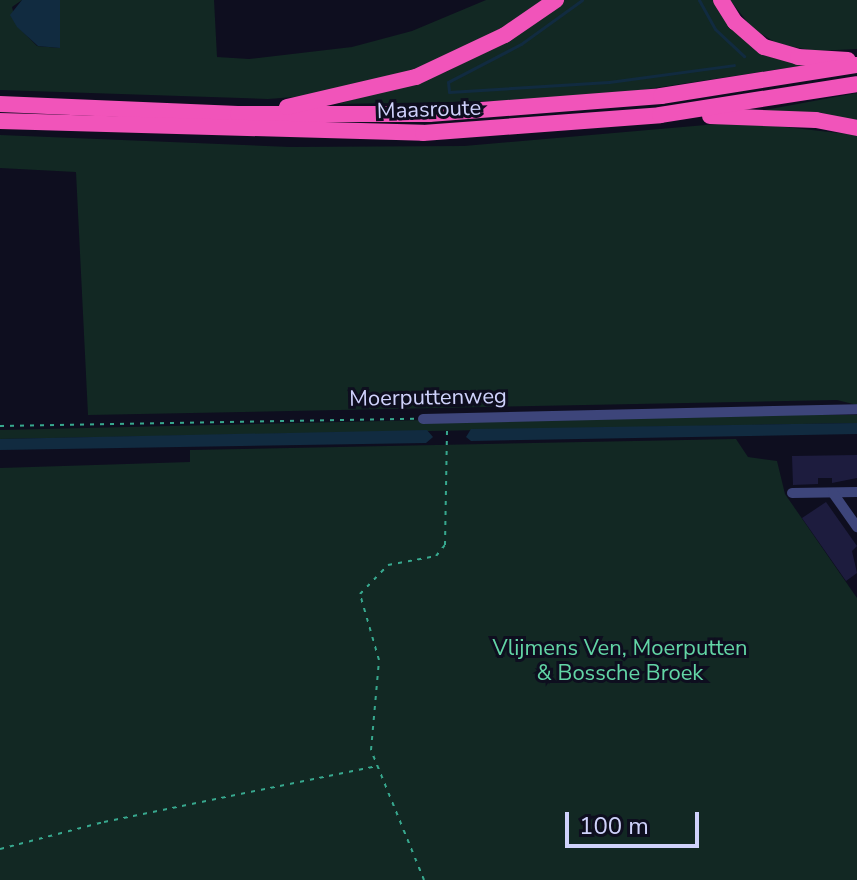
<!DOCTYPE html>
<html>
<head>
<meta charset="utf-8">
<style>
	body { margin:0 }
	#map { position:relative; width:857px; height:880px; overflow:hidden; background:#0e0e1f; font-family:"Nunito Sans",sans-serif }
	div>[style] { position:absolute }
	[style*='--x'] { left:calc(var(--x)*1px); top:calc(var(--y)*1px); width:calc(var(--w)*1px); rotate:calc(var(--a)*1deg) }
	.green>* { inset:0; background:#122823 }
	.water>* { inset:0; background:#112b40 }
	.stream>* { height:3px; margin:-1.5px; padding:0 1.5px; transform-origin:1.5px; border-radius:1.5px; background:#112b40 }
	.building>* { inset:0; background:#1d1c3e }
	.path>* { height:2px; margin-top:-1px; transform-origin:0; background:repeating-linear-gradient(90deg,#37a88e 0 4px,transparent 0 10px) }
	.minor>* { height:10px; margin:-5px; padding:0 5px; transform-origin:5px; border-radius:5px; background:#3d457a }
	.highway>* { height:16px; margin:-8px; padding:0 8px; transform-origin:8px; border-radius:8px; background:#f154ba }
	span { translate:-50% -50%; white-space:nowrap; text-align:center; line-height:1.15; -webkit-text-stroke:6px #0e0e1f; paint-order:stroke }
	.street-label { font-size:22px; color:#cfd2fb }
	.park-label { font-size:22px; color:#62d5a5 }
	.scale { position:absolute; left:565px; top:812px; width:134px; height:36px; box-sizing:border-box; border:4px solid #cfd2fb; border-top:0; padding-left:10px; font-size:24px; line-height:28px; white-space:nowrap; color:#cfd2fb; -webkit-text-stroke:6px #0e0e1f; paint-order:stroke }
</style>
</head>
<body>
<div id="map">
	<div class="green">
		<i style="clip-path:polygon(0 0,22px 0,12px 7px,17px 26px,37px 46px,60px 48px,60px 0,214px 0,217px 57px,249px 59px,352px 47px,412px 31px,486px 0,544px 0,512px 23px,416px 71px,320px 95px,268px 99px,0 90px)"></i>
		<i style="clip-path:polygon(565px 0,718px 0,740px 32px,814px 64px,635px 91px,507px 101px,338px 104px,446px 72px,525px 29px)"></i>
		<i style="clip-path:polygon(730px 0,857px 0,857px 49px,815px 51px,778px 44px,752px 28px)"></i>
		<i style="clip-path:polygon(857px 93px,857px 125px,754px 112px)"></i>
		<i style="clip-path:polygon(740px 122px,857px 135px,857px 405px,837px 400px,88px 415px,76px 172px,0 168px,0 135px,290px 147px,464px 146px)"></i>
		<i style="clip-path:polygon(640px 415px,857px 415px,857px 423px,0 439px,0 430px)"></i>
		<i style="clip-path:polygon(736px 439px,748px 457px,777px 461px,785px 494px,857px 598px,857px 880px,0 880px,0 468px,190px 462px,190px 450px)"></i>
	</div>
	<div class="water">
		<i style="clip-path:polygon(22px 0,60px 0,60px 48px,38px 46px,17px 27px,10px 15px)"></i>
		<i style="clip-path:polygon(857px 423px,857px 434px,471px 441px,466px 437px,471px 429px)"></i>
		<i style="clip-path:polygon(427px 430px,433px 437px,426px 443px,0 450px,0 439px)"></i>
	</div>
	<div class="stream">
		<i style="--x:582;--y:0;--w:75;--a:144.2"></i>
		<i style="--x:521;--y:44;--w:82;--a:152.5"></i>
		<i style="--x:448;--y:82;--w:10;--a:84"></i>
		<i style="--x:449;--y:92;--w:160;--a:-3.6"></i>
		<i style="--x:609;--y:82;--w:126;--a:-7.7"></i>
		<i style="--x:699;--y:0;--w:33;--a:61"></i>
		<i style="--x:715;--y:29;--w:40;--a:43"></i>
	</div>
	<div class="building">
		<i style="clip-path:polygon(857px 455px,857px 478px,832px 483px,832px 478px,818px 478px,818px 484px,793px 485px,792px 456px)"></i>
		<i style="clip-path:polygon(826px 502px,857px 546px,852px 551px,857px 573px,846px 581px,802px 518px)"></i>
	</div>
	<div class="path">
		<i style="--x:0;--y:426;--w:415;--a:-1"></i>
		<i style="--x:0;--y:849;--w:107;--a:-14.6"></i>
		<i style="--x:104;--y:822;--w:279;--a:-11.6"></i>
		<i style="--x:424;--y:880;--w:140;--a:-112.2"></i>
		<i style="--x:371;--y:750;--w:90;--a:-84.9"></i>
		<i style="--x:379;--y:660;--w:69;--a:-106.1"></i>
		<i style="--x:360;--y:594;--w:40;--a:-46"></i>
		<i style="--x:388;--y:565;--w:49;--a:-10.6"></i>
		<i style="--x:436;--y:556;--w:14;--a:-51"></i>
		<i style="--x:445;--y:545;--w:118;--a:-89"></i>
	</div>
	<div class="minor">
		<i style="--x:423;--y:419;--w:434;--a:-1.3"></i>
		<i style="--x:792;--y:493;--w:65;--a:-0.9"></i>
		<i style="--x:833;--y:493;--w:42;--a:54.8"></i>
	</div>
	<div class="highway">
		<i style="--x:721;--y:0;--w:26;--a:58"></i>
		<i style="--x:735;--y:22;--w:38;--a:41"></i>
		<i style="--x:764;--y:47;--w:35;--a:16"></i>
		<i style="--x:798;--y:57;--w:50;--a:3.4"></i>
		<i style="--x:0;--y:104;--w:238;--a:2.4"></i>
		<i style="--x:238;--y:114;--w:191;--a:0"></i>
		<i style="--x:429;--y:114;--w:233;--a:-4.4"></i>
		<i style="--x:661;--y:96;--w:198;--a:-9"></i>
		<i style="--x:287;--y:107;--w:132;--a:-13.1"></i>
		<i style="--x:416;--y:77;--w:98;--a:-25.3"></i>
		<i style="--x:505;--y:35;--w:62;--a:-34.5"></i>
		<i style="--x:710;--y:116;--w:106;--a:2.2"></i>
		<i style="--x:816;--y:120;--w:42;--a:11"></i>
		<i style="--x:0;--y:121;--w:423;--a:1.6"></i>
		<i style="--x:423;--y:133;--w:238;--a:-4.3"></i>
		<i style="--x:660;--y:115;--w:199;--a:-8.9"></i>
	</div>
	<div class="street-label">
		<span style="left:429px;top:110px;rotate:-2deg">Maasroute</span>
		<span style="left:428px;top:398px;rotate:-1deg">Moerputtenweg</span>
	</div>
	<div class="park-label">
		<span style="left:620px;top:661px">Vlijmens Ven, Moerputten<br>&amp; Bossche Broek</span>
	</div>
	<div class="scale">100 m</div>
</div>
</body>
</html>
